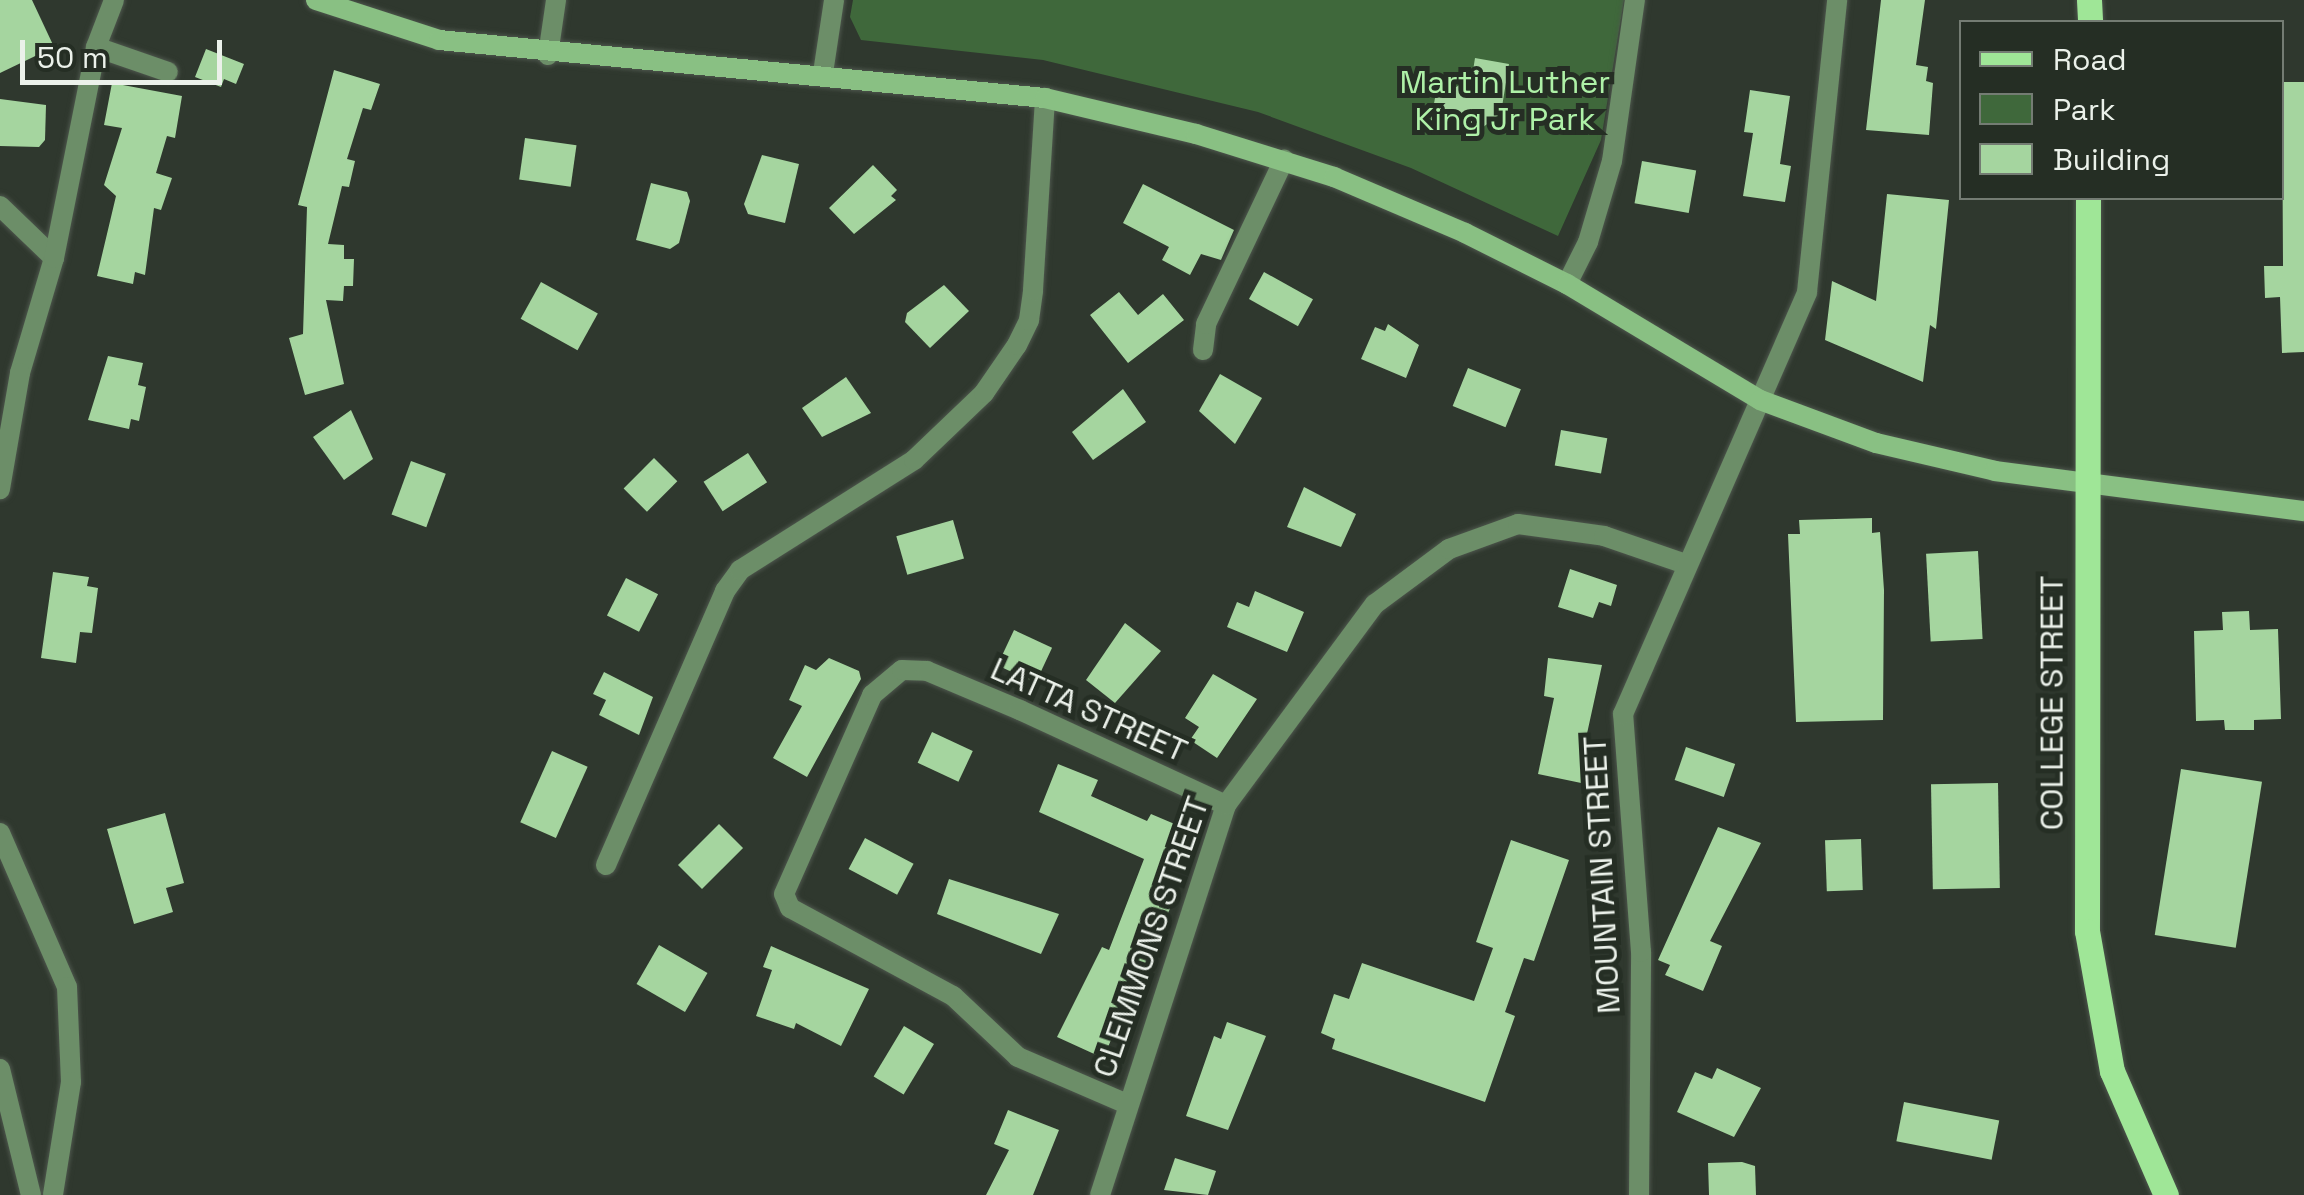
<!DOCTYPE html>
<html>
<head>
<meta charset="utf-8">
<style>
	body { margin:0 }
	#map { position:relative; width:2304px; height:1195px; overflow:hidden; background:#2f382e; font-family:"Space Grotesk",sans-serif }
	div>[style] { position:absolute }
	[style*='--x'] { left:calc(var(--x)*1px); top:calc(var(--y)*1px); width:calc(var(--w)*1px); rotate:calc(var(--a)*1deg) }
	.green>* { inset:0; background:#3f683b }
	.building>* { inset:0; background:#a5d59f; transform-origin:0 0 }
	.roads { filter:drop-shadow(0 0 2px #4d564c) drop-shadow(0 0 2px #4d564c) }
	.street>* { height:20px; margin:-10px; padding:0 10px; transform-origin:10px; border-radius:10px; background:#6c8e68 }
	.secondary>* { height:20px; margin:-10px; padding:0 10px; transform-origin:10px; border-radius:10px; background:#89c083 }
	.primary>* { height:25px; margin:-12.5px; padding:0 12.5px; transform-origin:12.5px; border-radius:12.5px; background:#9fe697 }
	span { translate:-50% -50%; white-space:nowrap; text-align:center; line-height:1.15; -webkit-text-stroke:10px #252e24; paint-order:stroke }
	.park-label { font-size:32px; color:#aef1a7 }
	.street-label { font-size:32px; color:#ebf1ea }
	.legend { position:absolute; left:1959px; top:20px; width:325px; height:180px; box-sizing:border-box; background:#252e24; border:2px solid #747c73; margin:0; padding:12px 18px; list-style:none; font-size:30px; color:#ebf1ea }
	.legend li { display:flex; align-items:center; gap:20px; height:50px }
	.legend b { width:50px; border:2px solid #747c73 }
	.scale { position:absolute; left:20px; top:40px; width:202px; height:45px; box-sizing:border-box; border:5px solid #ebf1ea; border-top:0; padding-left:12px; font-size:30px; line-height:35px; white-space:nowrap; color:#ebf1ea; -webkit-text-stroke:8px #252e24; paint-order:stroke }
</style>
</head>
<body>
<div id="map">
	<div class="green">
		<i style="clip-path:polygon(853px 0,1624px 0,1601px 140px,1558px 236px,1411px 168px,1258px 112px,1043px 60px,861px 40px,850px 17px)"></i>
	</div>
	<div class="building">
		<i style="clip-path:polygon(0 0,32px 0,54px 47px,0 73px)"></i>
		<i style="clip-path:polygon(1881px 0,1925px 0,1916px 65px,1928px 67px,1926px 81px,1933px 83px,1929px 135px,1866px 130px)"></i>
		<i style="clip-path:polygon(206px 49px,244px 64px,236px 84px,224px 79px,221px 87px,195px 77px)"></i>
		<i style="clip-path:polygon(1475px 58px,1509px 64px,1501px 113px,1482px 128px,1431px 120px,1437px 87px,1453px 89px,1472px 77px)"></i>
		<i style="clip-path:polygon(334px 70px,380px 84px,371px 110px,363px 108px,347px 159px,355px 161px,349px 187px,342px 186px,328px 244px,344px 245px,344px 259px,354px 259px,353px 286px,344px 286px,343px 301px,326px 300px,344px 384px,305px 395px,289px 338px,303px 334px,307px 207px,298px 205px)"></i>
		<i style="clip-path:polygon(2282px 82px,2304px 82px,2304px 352px,2282px 353px,2280px 297px,2265px 298px,2264px 266px,2283px 266px)"></i>
		<i style="clip-path:polygon(112px 83px,182px 96px,175px 138px,167px 136px,156px 173px,172px 178px,161px 210px,154px 208px,145px 275px,135px 272px,133px 284px,97px 276px,116px 196px,104px 185px,122px 128px,104px 125px)"></i>
		<i style="clip-path:polygon(1750px 90px,1790px 96px,1780px 164px,1791px 166px,1785px 202px,1743px 196px,1753px 133px,1744px 132px)"></i>
		<i style="clip-path:polygon(0 99px,46px 105px,45px 140px,39px 147px,0 146px)"></i>
		<i style="left:525px;top:138px;width:52px;height:42px;rotate:8deg"></i>
		<i style="clip-path:polygon(762px 155px,799px 164px,785px 223px,748px 214px,744px 204px)"></i>
		<i style="left:1642px;top:161px;width:55px;height:43px;rotate:10deg"></i>
		<i style="clip-path:polygon(873px 165px,897px 190px,891px 196px,896px 200px,854px 234px,829px 208px)"></i>
		<i style="clip-path:polygon(651px 183px,687px 192px,690px 201px,679px 243px,670px 249px,636px 240px)"></i>
		<i style="clip-path:polygon(1143px 184px,1234px 230px,1221px 260px,1201px 254px,1190px 275px,1162px 260px,1169px 247px,1123px 223px)"></i>
		<i style="clip-path:polygon(1887px 194px,1949px 200px,1936px 329px,1930px 325px,1923px 382px,1825px 340px,1832px 281px,1876px 301px)"></i>
		<i style="left:1264px;top:272px;width:56px;height:31px;rotate:29deg"></i>
		<i style="left:541px;top:282px;width:65px;height:42px;rotate:29deg"></i>
		<i style="clip-path:polygon(944px 285px,969px 311px,930px 348px,905px 322px,907px 313px)"></i>
		<i style="clip-path:polygon(1119px 292px,1138px 315px,1163px 294px,1184px 320px,1128px 363px,1090px 315px)"></i>
		<i style="clip-path:polygon(1388px 324px,1419px 345px,1406px 378px,1361px 359px,1375px 327px,1385px 331px)"></i>
		<i style="clip-path:polygon(108px 356px,143px 363px,138px 385px,146px 387px,139px 421px,131px 419px,129px 429px,88px 420px)"></i>
		<i style="left:1468px;top:368px;width:57px;height:41px;rotate:22deg"></i>
		<i style="clip-path:polygon(1220px 374px,1262px 398px,1235px 444px,1199px 411px)"></i>
		<i style="clip-path:polygon(846px 377px,871px 413px,822px 437px,802px 408px)"></i>
		<i style="clip-path:polygon(1123px 389px,1146px 422px,1093px 460px,1072px 432px)"></i>
		<i style="clip-path:polygon(351px 410px,373px 459px,344px 480px,313px 437px)"></i>
		<i style="left:1561px;top:430px;width:47px;height:36px;rotate:10deg"></i>
		<i style="left:748px;top:453px;width:35px;height:53px;rotate:57deg"></i>
		<i style="left:654px;top:458px;width:33px;height:43px;rotate:45deg"></i>
		<i style="left:411px;top:461px;width:37px;height:57px;rotate:20deg"></i>
		<i style="clip-path:polygon(1304px 487px,1356px 514px,1341px 547px,1287px 527px)"></i>
		<i style="clip-path:polygon(1872px 518px,1872px 533px,1880px 532px,1884px 590px,1883px 720px,1796px 722px,1788px 534px,1800px 534px,1799px 520px)"></i>
		<i style="left:953px;top:520px;width:40px;height:59px;rotate:74deg"></i>
		<i style="left:1978px;top:551px;width:88px;height:52px;rotate:87deg"></i>
		<i style="clip-path:polygon(1570px 569px,1617px 585px,1611px 606px,1599px 602px,1593px 618px,1558px 607px)"></i>
		<i style="clip-path:polygon(53px 572px,89px 577px,87px 586px,98px 588px,92px 633px,80px 632px,76px 663px,41px 658px)"></i>
		<i style="left:626px;top:578px;width:36px;height:42px;rotate:27deg"></i>
		<i style="clip-path:polygon(1255px 591px,1304px 612px,1287px 652px,1227px 627px,1237px 602px,1249px 607px)"></i>
		<i style="clip-path:polygon(2249px 611px,2250px 630px,2278px 629px,2281px 719px,2254px 720px,2254px 730px,2225px 730px,2224px 720px,2196px 721px,2194px 631px,2223px 630px,2222px 612px)"></i>
		<i style="clip-path:polygon(1125px 623px,1161px 651px,1115px 703px,1086px 680px)"></i>
		<i style="left:1014px;top:630px;width:42px;height:39px;rotate:25deg"></i>
		<i style="clip-path:polygon(829px 658px,859px 671px,861px 679px,807px 777px,773px 758px,802px 706px,789px 700px,805px 665px,816px 670px)"></i>
		<i style="clip-path:polygon(1548px 658px,1602px 665px,1583px 752px,1592px 754px,1586px 784px,1538px 774px,1554px 698px,1544px 696px)"></i>
		<i style="clip-path:polygon(604px 672px,653px 697px,639px 735px,599px 715px,606px 700px,593px 694px)"></i>
		<i style="clip-path:polygon(1213px 674px,1257px 699px,1217px 758px,1190px 740px,1199px 727px,1185px 718px)"></i>
		<i style="left:932px;top:732px;width:45px;height:34px;rotate:25deg"></i>
		<i style="left:1686px;top:747px;width:52px;height:35px;rotate:19deg"></i>
		<i style="left:552px;top:751px;width:39px;height:78px;rotate:24deg"></i>
		<i style="clip-path:polygon(1058px 764px,1098px 780px,1091px 796px,1147px 821px,1151px 814px,1184px 828px,1156px 891px,1173px 902px,1103px 1058px,1057px 1037px,1102px 947px,1109px 950px,1144px 859px,1039px 812px)"></i>
		<i style="left:2181px;top:769px;width:82px;height:168px;rotate:9deg"></i>
		<i style="left:1998px;top:783px;width:105px;height:67px;rotate:89deg"></i>
		<i style="clip-path:polygon(165px 813px,184px 883px,166px 888px,173px 912px,134px 924px,107px 829px)"></i>
		<i style="left:719px;top:824px;width:34px;height:58px;rotate:45deg"></i>
		<i style="clip-path:polygon(1718px 827px,1761px 843px,1710px 941px,1722px 946px,1703px 991px,1665px 975px,1670px 965px,1658px 960px)"></i>
		<i style="left:865px;top:838px;width:55px;height:35px;rotate:28deg"></i>
		<i style="left:1861px;top:839px;width:51px;height:36px;rotate:88deg"></i>
		<i style="clip-path:polygon(1511px 840px,1569px 860px,1534px 961px,1524px 958px,1505px 1012px,1515px 1016px,1485px 1102px,1332px 1049px,1335px 1039px,1321px 1033px,1334px 994px,1349px 999px,1362px 963px,1474px 1001px,1493px 948px,1476px 942px)"></i>
		<i style="clip-path:polygon(949px 879px,1059px 914px,1041px 954px,937px 914px)"></i>
		<i style="left:659px;top:945px;width:56px;height:45px;rotate:30deg"></i>
		<i style="clip-path:polygon(771px 946px,869px 989px,841px 1046px,796px 1023px,794px 1029px,756px 1016px,772px 970px,763px 967px)"></i>
		<i style="clip-path:polygon(1227px 1022px,1266px 1036px,1228px 1130px,1186px 1116px,1214px 1036px,1221px 1039px)"></i>
		<i style="left:904px;top:1026px;width:35px;height:59px;rotate:31deg"></i>
		<i style="clip-path:polygon(1717px 1068px,1761px 1088px,1734px 1137px,1677px 1112px,1695px 1072px,1712px 1079px)"></i>
		<i style="left:1904px;top:1102px;width:97px;height:40px;rotate:11deg"></i>
		<i style="clip-path:polygon(1008px 1110px,1059px 1130px,1033px 1195px,986px 1195px,1009px 1150px,994px 1144px)"></i>
		<i style="clip-path:polygon(1175px 1158px,1216px 1171px,1208px 1195px,1164px 1190px)"></i>
		<i style="clip-path:polygon(1742px 1162px,1755px 1166px,1756px 1195px,1709px 1195px,1708px 1163px)"></i>
	</div>
	<div class="roads">
		<div class="street">
			<i style="--x:96;--y:47;--w:76;--a:19.1"></i>
			<i style="--x:548;--y:55;--w:56;--a:-81.7"></i>
			<i style="--x:823;--y:73;--w:74;--a:-81.4"></i>
			<i style="--x:0;--y:206;--w:75;--a:43.9"></i>
			<i style="--x:54;--y:258;--w:120;--a:106.5"></i>
			<i style="--x:20;--y:373;--w:118;--a:99.8"></i>
			<i style="--x:54;--y:258;--w:215;--a:-78.7"></i>
			<i style="--x:96;--y:47;--w:50;--a:-69"></i>
			<i style="--x:1567;--y:284;--w:47;--a:-63.4"></i>
			<i style="--x:1588;--y:242;--w:84;--a:-73.5"></i>
			<i style="--x:1612;--y:161;--w:163;--a:-81.9"></i>
			<i style="--x:1203;--y:350;--w:26;--a:-83"></i>
			<i style="--x:1206;--y:324;--w:182;--a:-64.6"></i>
			<i style="--x:0;--y:833;--w:168;--a:66.5"></i>
			<i style="--x:67;--y:987;--w:95;--a:87.6"></i>
			<i style="--x:71;--y:1082;--w:114;--a:99.1"></i>
			<i style="--x:606;--y:865;--w:299;--a:-66.5"></i>
			<i style="--x:725;--y:591;--w:26;--a:-54"></i>
			<i style="--x:740;--y:570;--w:206;--a:-32.3"></i>
			<i style="--x:914;--y:460;--w:97;--a:-43.7"></i>
			<i style="--x:984;--y:393;--w:58;--a:-55.5"></i>
			<i style="--x:1017;--y:345;--w:28;--a:-64"></i>
			<i style="--x:1029;--y:320;--w:30;--a:-82"></i>
			<i style="--x:1033;--y:290;--w:192;--a:-86.4"></i>
			<i style="--x:0;--y:1069;--w:130;--a:76.2"></i>
			<i style="--x:1127;--y:1104;--w:119;--a:-156.7"></i>
			<i style="--x:1018;--y:1057;--w:89;--a:-136.8"></i>
			<i style="--x:953;--y:996;--w:185;--a:-151.6"></i>
			<i style="--x:790;--y:908;--w:15;--a:-113"></i>
			<i style="--x:784;--y:894;--w:218;--a:-66.1"></i>
			<i style="--x:872;--y:695;--w:39;--a:-40"></i>
			<i style="--x:902;--y:670;--w:25;--a:2"></i>
			<i style="--x:927;--y:671;--w:101;--a:22.8"></i>
			<i style="--x:1020;--y:710;--w:227;--a:24.8"></i>
			<i style="--x:1100;--y:1195;--w:410;--a:-72.1"></i>
			<i style="--x:1226;--y:805;--w:250;--a:-53.5"></i>
			<i style="--x:1375;--y:604;--w:92;--a:-36.6"></i>
			<i style="--x:1449;--y:549;--w:73;--a:-19.9"></i>
			<i style="--x:1518;--y:524;--w:87;--a:7.9"></i>
			<i style="--x:1604;--y:536;--w:87;--a:18.9"></i>
			<i style="--x:1639;--y:1195;--w:243;--a:-89.5"></i>
			<i style="--x:1641;--y:952;--w:239;--a:-94.3"></i>
			<i style="--x:1623;--y:714;--w:460;--a:-66.4"></i>
			<i style="--x:1807;--y:292;--w:294;--a:-84.1"></i>
		</div>
		<div class="secondary">
			<i style="--x:316;--y:0;--w:129;--a:18"></i>
			<i style="--x:439;--y:40;--w:609;--a:5.47"></i>
			<i style="--x:1045;--y:98;--w:155;--a:13.4"></i>
			<i style="--x:1196;--y:134;--w:145;--a:17.3"></i>
			<i style="--x:1334;--y:177;--w:142;--a:23.1"></i>
			<i style="--x:1465;--y:233;--w:114;--a:26.6"></i>
			<i style="--x:1567;--y:284;--w:225;--a:31"></i>
			<i style="--x:1760;--y:400;--w:124;--a:20.3"></i>
			<i style="--x:1876;--y:443;--w:122;--a:13.2"></i>
			<i style="--x:1995;--y:471;--w:312;--a:7.4"></i>
		</div>
		<div class="primary">
			<i style="--x:2089;--y:0;--w:22;--a:87"></i>
			<i style="--x:2088;--y:198;--w:733;--a:90.08"></i>
			<i style="--x:2087;--y:931;--w:142;--a:79.9"></i>
			<i style="--x:2112;--y:1071;--w:135;--a:66.5"></i>
		</div>
	</div>
	<div class="park-label">
		<span style="left:1505px;top:101px">Martin Luther<br>King Jr Park</span>
	</div>
	<div class="street-label">
		<span style="left:2052px;top:703px;rotate:-90deg">COLLEGE STREET</span>
		<span style="left:1089px;top:710px;rotate:24deg">LATTA STREET</span>
		<span style="left:1602px;top:875px;rotate:-93deg">MOUNTAIN STREET</span>
		<span style="left:1151px;top:937px;rotate:-71deg">CLEMMONS STREET</span>
	</div>
	<ul class="legend">
	<li><b style="height:12px;background:#9fe697"></b>Road</li>
	<li><b style="height:28px;background:#3f683b"></b>Park</li>
	<li><b style="height:28px;background:#a5d59f"></b>Building</li>
	</ul>
	<div class="scale">50 m</div>
</div>
</body>
</html>
